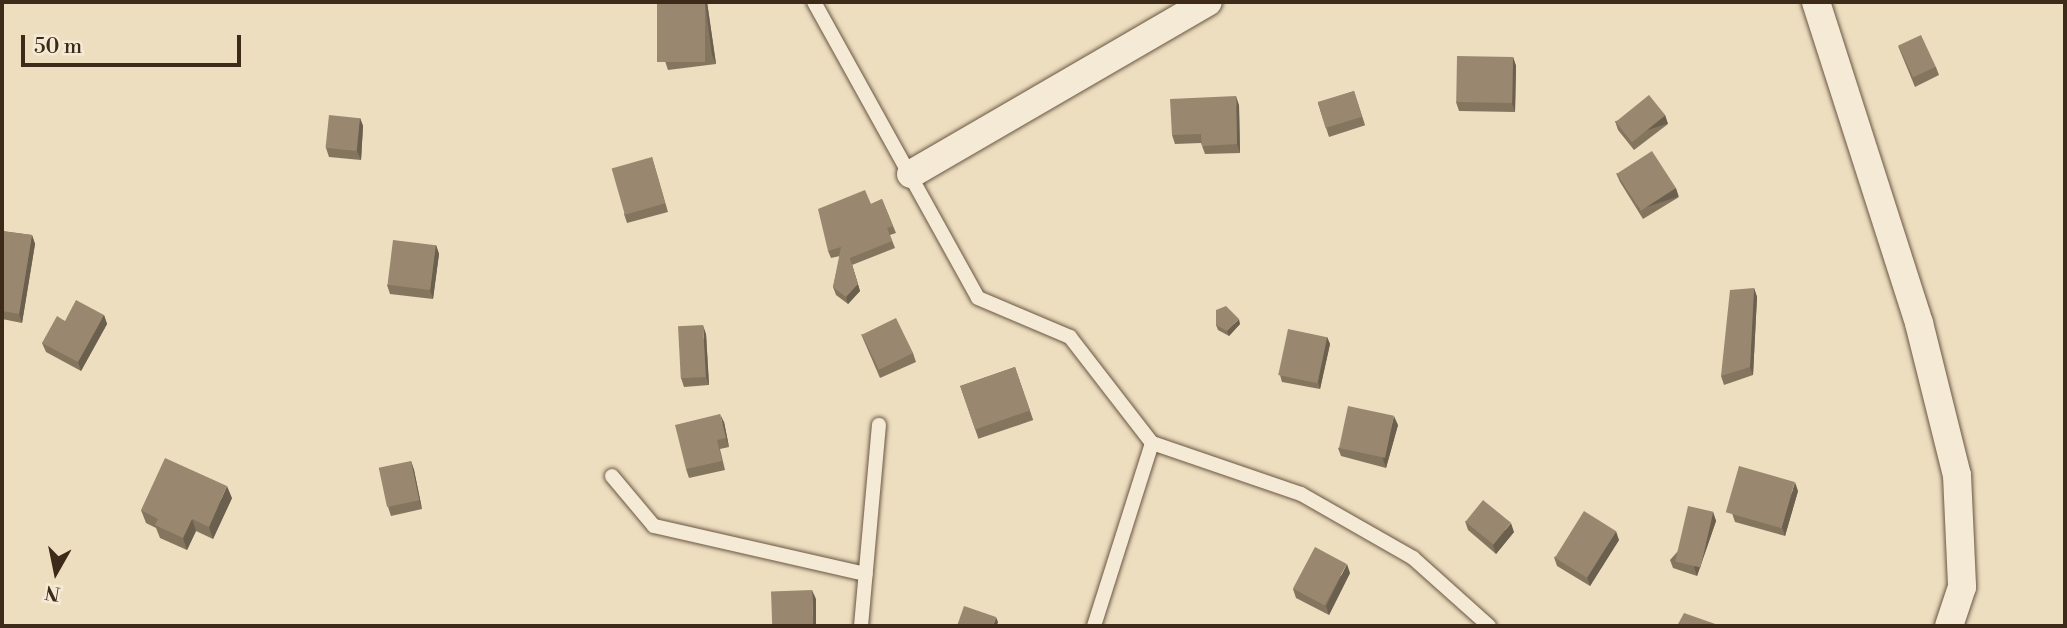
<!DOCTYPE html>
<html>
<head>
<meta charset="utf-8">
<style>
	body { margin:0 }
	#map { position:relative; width:2067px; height:628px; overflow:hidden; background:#eedec0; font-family:"Libre Bodoni",serif }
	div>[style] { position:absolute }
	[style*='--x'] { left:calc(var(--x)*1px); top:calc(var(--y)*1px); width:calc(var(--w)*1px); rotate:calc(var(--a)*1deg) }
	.roads { filter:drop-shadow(0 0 2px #695742) drop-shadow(0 0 2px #695742) }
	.service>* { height:14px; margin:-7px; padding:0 7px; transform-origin:7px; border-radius:7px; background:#f4ead6 }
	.minor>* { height:28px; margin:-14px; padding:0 14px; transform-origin:14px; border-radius:14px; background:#f4ead6 }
	.wall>* { inset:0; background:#84755f; transform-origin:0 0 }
	.shaded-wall>* { inset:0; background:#6b5f4e; transform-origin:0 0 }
	.building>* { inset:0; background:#99886f; transform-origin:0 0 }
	span { translate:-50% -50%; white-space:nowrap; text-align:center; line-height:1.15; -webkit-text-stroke:7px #f4ead6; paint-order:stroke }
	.frame { position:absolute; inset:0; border:4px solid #3d2a18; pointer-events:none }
	.north { position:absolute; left:21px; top:537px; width:70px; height:70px; -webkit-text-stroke:5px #f4ead6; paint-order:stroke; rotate:189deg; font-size:19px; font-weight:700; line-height:28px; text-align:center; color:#3d2a18 }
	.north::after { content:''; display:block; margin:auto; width:24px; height:32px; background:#3d2a18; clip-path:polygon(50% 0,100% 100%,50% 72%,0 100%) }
	.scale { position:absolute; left:21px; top:35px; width:220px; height:32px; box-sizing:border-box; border:4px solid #3d2a18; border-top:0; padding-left:9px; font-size:21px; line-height:24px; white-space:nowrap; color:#3d2a18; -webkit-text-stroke:5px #f4ead6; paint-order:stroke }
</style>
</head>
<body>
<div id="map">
	<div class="roads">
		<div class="service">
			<i style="--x:814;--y:2;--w:338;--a:61"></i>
			<i style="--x:978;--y:298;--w:100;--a:23"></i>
			<i style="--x:1070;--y:337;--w:134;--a:52.3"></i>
			<i style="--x:1152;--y:443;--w:157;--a:18.9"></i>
			<i style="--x:1301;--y:494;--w:129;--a:29.7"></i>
			<i style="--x:1413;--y:558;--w:102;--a:41.8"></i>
			<i style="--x:612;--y:476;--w:65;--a:50"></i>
			<i style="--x:654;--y:526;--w:217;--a:12.8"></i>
			<i style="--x:861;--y:626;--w:202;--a:-84.9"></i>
			<i style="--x:1094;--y:626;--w:192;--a:-72.4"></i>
		</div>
		<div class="minor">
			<i style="--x:1816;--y:2;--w:337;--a:72.2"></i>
			<i style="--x:1919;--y:323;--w:157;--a:76"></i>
			<i style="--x:1957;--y:475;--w:112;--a:87.4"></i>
			<i style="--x:1962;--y:587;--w:41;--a:108.4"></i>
			<i style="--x:911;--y:174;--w:343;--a:-30.1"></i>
		</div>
	</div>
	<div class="wall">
		<i style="clip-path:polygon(657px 2px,707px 2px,716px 64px,668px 70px,665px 61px)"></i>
		<i style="clip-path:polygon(1898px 46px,1936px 67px,1939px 75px,1915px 87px)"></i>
		<i style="clip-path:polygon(1513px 57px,1516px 66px,1515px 112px,1459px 111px,1456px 102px)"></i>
		<i style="left:1354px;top:91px;width:36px;height:38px;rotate:72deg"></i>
		<i style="clip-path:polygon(1239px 105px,1240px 153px,1205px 154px,1201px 143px,1175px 144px,1172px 135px)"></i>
		<i style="clip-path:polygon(1665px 115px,1668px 124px,1634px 150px,1618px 130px,1615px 121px)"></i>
		<i style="clip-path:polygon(360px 118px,363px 126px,361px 160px,329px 157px,326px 148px)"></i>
		<i style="clip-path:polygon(652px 157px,668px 212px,627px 223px,624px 214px)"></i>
		<i style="clip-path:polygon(1616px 173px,1679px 197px,1643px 219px,1620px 182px)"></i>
		<i style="clip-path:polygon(882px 199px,896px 233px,890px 235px,895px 248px,852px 265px,860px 291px,848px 304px,836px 295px,833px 287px,840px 256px,831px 258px,828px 251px,871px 204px)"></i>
		<i style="clip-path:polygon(2px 231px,32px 235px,35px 244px,22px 323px,2px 319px)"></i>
		<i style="clip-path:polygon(436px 245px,439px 254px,433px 299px,390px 294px,387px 285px)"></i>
		<i style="clip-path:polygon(1754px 288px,1757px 297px,1753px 375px,1724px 385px,1721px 376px)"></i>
		<i style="clip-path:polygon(104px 315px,107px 324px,81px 371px,46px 352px,42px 343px,65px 321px)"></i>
		<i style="clip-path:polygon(1240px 324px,1229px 336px,1218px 330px,1216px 325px)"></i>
		<i style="clip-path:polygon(706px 334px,709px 385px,684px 387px,681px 378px)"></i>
		<i style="clip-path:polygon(861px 334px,913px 353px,916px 362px,880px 378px)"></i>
		<i style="clip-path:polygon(1327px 337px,1330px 344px,1320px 389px,1282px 382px,1280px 375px)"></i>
		<i style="left:1015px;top:367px;width:56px;height:58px;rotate:71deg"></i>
		<i style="clip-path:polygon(724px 422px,729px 447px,720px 449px,725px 470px,689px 478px,686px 469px)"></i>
		<i style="clip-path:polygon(1398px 425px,1386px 468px,1341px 456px,1338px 448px)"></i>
		<i style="clip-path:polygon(411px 461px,414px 470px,422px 509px,391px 516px,388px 507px)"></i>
		<i style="clip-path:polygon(1798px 491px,1785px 536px,1735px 522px,1732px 513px)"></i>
		<i style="clip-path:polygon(232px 498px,213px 539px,196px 531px,187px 550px,160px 538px,156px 528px,146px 523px,141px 510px)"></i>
		<i style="clip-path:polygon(1713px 512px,1716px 521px,1697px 576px,1673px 568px,1670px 560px)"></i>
		<i style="clip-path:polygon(1465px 521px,1514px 532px,1496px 554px,1468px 530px)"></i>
		<i style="clip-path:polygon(1619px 540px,1590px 586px,1557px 566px,1554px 557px)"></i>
		<i style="clip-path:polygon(1350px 573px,1329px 615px,1296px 598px,1293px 589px)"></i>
	</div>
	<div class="shaded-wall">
		<i style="clip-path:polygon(705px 2px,707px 2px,716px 64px,712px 55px)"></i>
		<i style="clip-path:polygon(1513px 57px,1516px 66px,1515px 112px,1512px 103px)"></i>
		<i style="clip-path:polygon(1236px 96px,1239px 105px,1240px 153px,1237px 144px)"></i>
		<i style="left:1665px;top:115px;width:9px;height:43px;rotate:72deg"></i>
		<i style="clip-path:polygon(360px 118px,363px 126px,361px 160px,357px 151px)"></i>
		<i style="left:1676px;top:188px;width:9px;height:42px;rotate:72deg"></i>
		<i style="clip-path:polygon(32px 235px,35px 244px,22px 323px,19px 314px)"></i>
		<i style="clip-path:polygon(436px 245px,439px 254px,433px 299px,430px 290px)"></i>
		<i style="clip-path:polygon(850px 258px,860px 291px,848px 304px,846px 297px)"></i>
		<i style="clip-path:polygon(1754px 288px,1757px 297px,1753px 375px,1750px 367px)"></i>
		<i style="clip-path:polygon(104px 315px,107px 324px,81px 371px,78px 362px)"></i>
		<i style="clip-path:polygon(1239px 319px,1240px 324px,1229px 336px,1227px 331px)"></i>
		<i style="clip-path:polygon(703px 325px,706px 334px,709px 385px,706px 377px)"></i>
		<i style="clip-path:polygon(1327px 337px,1330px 344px,1320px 389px,1318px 382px)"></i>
		<i style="clip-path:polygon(720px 414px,724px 422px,729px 447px,726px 438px)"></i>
		<i style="clip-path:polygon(1394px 416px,1398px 425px,1386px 468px,1383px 459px)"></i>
		<i style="clip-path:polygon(411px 461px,414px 470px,422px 509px,419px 500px)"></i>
		<i style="clip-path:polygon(1795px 482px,1798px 491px,1785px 536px,1782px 527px)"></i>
		<i style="clip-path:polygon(227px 486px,232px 498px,213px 539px,209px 527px)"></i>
		<i style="clip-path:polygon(1713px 512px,1716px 521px,1697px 576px,1694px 567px)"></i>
		<i style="clip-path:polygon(192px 519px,196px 531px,187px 550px,183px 538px)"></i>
		<i style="clip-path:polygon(1511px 523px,1514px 532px,1496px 554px,1493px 545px)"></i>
		<i style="clip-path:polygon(1616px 531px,1619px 540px,1590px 586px,1587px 577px)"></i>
		<i style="clip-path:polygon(1347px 564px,1350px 573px,1329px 615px,1326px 606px)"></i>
		<i style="clip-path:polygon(812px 590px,816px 599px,816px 626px,813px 626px)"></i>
		<i style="clip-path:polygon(996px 617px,998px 622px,997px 626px,993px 626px)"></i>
	</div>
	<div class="building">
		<i style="left:657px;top:2px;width:48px;height:60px"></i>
		<i style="left:1921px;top:35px;width:35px;height:25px;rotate:65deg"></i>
		<i style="left:1457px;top:56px;width:56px;height:46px;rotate:1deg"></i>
		<i style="left:1354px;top:91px;width:27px;height:38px;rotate:73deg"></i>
		<i style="left:1649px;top:95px;width:26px;height:43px;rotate:51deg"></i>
		<i style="clip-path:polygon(1236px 96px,1237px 144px,1202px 146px,1201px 134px,1172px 135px,1170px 99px)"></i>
		<i style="left:329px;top:115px;width:31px;height:33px;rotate:6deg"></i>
		<i style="left:1652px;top:151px;width:44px;height:42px;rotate:57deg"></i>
		<i style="left:652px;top:157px;width:48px;height:42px;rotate:74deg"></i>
		<i style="clip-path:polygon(865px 190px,871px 204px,882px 199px,893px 226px,887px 228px,892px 241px,850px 258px,858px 284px,846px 297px,833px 287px,841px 247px,828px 251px,818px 209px)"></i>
		<i style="clip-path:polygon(2px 231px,32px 235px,19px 314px,2px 311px)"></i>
		<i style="left:393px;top:240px;width:43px;height:45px;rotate:7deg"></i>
		<i style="clip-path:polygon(1754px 288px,1750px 367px,1721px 376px,1730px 290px)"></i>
		<i style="clip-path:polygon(76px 300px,104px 315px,78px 362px,42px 343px,57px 316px,65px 321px)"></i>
		<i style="clip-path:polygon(1226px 306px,1239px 319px,1227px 331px,1216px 325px,1216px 310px)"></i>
		<i style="left:896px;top:318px;width:39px;height:38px;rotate:64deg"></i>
		<i style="left:703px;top:325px;width:52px;height:25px;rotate:87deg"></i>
		<i style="left:1288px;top:329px;width:40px;height:47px;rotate:12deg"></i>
		<i style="left:1015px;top:367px;width:46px;height:58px;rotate:71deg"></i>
		<i style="left:1348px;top:406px;width:47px;height:43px;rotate:12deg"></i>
		<i style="clip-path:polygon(720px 414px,726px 438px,717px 440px,722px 461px,686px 469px,675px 425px)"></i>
		<i style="clip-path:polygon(165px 458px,227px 486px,209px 527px,192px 519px,183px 538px,155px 525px,158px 519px,141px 510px)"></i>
		<i style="left:411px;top:461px;width:40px;height:33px;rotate:78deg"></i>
		<i style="left:1739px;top:466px;width:58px;height:48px;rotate:16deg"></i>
		<i style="left:1483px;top:500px;width:36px;height:28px;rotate:39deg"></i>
		<i style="left:1688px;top:506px;width:26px;height:57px;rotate:13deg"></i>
		<i style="left:1584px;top:511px;width:38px;height:55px;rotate:32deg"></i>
		<i style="left:1315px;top:547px;width:36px;height:47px;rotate:28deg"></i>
		<i style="left:812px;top:590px;width:36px;height:41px;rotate:88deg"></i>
		<i style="clip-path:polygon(964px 606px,996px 617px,993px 626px,957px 626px)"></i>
		<i style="clip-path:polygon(1684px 613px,1721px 626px,1677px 626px)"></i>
	</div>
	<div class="frame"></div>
	<div class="north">N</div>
	<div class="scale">50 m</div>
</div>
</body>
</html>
